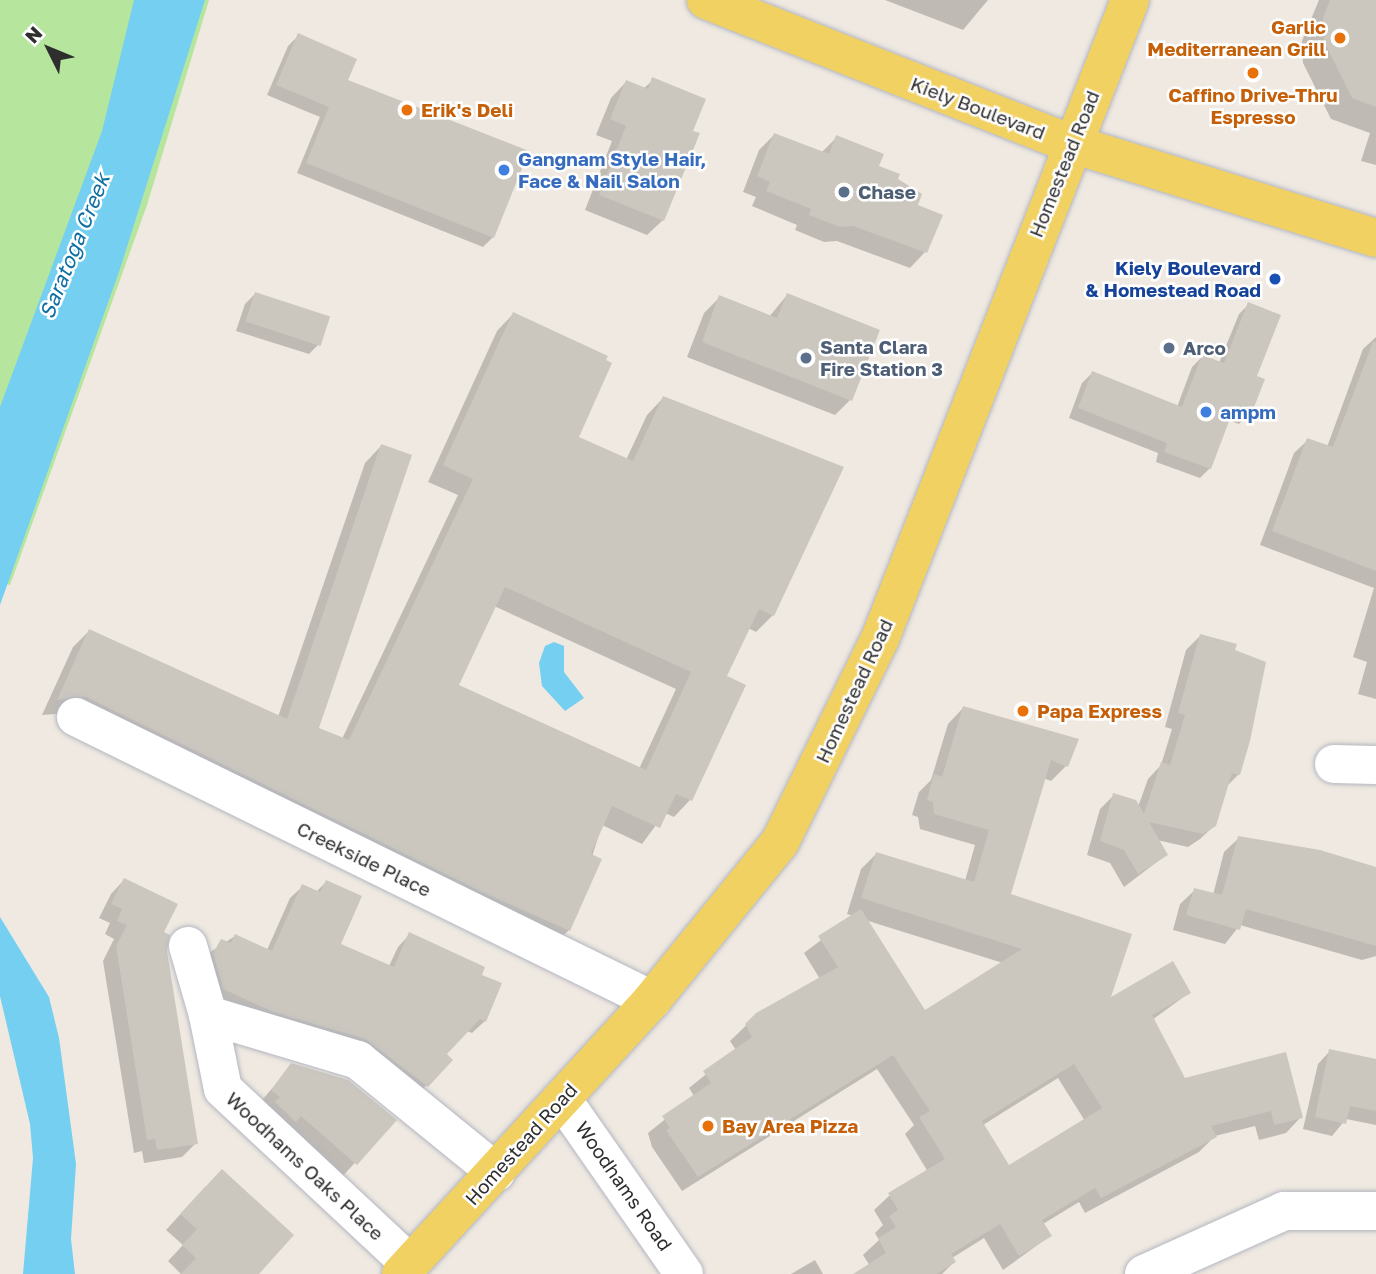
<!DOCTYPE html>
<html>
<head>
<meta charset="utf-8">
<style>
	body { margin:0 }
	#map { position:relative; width:1376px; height:1274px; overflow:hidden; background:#efe9e1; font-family:"Golos Text",sans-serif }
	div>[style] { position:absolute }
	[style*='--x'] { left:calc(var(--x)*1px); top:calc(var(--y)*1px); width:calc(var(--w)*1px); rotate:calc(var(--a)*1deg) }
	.green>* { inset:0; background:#b6e59e }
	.water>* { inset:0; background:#75cff0 }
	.shadow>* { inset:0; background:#0003 }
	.building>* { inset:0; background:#cbc7bf; transform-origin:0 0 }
	.roads { filter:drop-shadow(0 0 2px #b4b7c1) drop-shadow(0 0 2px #b4b7c1) }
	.minor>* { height:38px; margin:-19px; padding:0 19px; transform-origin:19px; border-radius:19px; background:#fff }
	.major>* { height:38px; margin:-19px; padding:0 19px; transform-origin:19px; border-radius:19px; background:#f2d163 }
	.dots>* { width:19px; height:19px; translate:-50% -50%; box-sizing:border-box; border:4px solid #fff; border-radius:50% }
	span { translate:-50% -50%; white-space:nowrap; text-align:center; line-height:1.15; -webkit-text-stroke:5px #fff; paint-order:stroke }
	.food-label { font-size:19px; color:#c56008; font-weight:700 }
	.right { translate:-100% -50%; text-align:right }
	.left { translate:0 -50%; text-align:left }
	.street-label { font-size:19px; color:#2e2e2e }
	.shop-label { font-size:19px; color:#366cbe; font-weight:700 }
	.service-label { font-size:19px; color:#4e5e75; font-weight:700 }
	.transit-label { font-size:19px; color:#164399; font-weight:700 }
	.water-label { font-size:21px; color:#0d6fa3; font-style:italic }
	.north { position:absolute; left:14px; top:14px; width:70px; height:70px; -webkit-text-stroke:5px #fff; paint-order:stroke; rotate:313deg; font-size:19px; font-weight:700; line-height:28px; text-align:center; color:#2e2e2e }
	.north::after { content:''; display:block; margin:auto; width:24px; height:32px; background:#2e2e2e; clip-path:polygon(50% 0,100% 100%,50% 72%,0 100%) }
</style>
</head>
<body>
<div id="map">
	<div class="green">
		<i style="clip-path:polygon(0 0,209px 0,147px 205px,10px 585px,0 583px)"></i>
	</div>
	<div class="water">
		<i style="clip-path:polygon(134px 0,205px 0,120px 269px,0 605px,0 407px,102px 131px)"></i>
		<i style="clip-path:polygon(554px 642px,564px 646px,564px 672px,584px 698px,565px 711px,542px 686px,539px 663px,545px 646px)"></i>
		<i style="clip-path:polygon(0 917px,49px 997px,59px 1038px,76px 1164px,71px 1239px,75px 1274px,23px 1274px,33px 1158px,30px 1124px,0 996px)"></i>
	</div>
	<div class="shadow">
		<i style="clip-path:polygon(885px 0,988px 0,963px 30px)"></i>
		<i style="clip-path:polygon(1319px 0,1376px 0,1376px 165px,1361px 161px,1370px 133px,1331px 119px,1303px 63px,1302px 41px)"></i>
		<i style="clip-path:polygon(298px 36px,493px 237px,483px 247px,297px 173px,320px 117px,267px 95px,288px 46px)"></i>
		<i style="clip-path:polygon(653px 80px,663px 220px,647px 235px,585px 210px,612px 141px,596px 135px,611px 98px,626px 82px,643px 89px)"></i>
		<i style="clip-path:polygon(774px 135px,821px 153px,837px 137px,896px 180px,925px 252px,910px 268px,837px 241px,824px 242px,795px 230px,797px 225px,752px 206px,756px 197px,743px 192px,759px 150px)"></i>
		<i style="clip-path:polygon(255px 294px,319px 344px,309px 354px,236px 331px,245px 304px)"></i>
		<i style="clip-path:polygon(787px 295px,850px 400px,835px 415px,687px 357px,704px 313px,720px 297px,769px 317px)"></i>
		<i style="clip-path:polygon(1249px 304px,1255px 377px,1249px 414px,1239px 424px,1228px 420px,1210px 468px,1200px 478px,1156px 462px,1158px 453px,1069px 418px,1082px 383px,1092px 373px,1177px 407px,1192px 367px,1202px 357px,1219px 363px,1239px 314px)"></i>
		<i style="clip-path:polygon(evenodd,513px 314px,577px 438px,626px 460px,647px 415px,663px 398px,773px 615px,756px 632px,748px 628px,725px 677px,743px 686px,690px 800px,674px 817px,665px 813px,642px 844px,602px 825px,569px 930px,552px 946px,68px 713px,42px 715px,73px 647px,89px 631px,278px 717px,365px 463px,381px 446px,316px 729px,342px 739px,458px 495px,428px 482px,497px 331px,513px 314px,494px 606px,676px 689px,639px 769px,457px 686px,494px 606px)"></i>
		<i style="clip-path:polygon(1376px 337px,1376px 699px,1358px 694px,1367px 662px,1353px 657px,1374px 588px,1260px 545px,1294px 453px,1308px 440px,1327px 447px,1363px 349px)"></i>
		<i style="clip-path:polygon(1200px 636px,1239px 774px,1226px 787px,1215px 825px,1200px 839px,1188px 847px,1157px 840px,1166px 855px,1124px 887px,1110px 863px,1087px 855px,1100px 809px,1114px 795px,1138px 807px,1148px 779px,1161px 765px,1172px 729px,1165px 727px,1186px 650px)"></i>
		<i style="clip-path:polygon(evenodd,963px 708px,1066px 766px,1051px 781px,1043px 778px,1009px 895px,1108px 1000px,1189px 993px,1152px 1020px,1184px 1080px,1301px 1117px,1286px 1133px,1259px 1140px,1255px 1126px,1215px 1136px,1199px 1152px,1085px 1213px,1079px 1202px,1043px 1224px,1050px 1236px,1003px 1270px,984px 1238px,952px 1258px,954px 1262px,942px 1274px,856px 1274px,870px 1266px,863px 1255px,879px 1240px,875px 1233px,883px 1225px,874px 1210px,890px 1195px,928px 1172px,905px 1134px,914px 1125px,877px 1069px,682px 1191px,652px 1147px,648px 1133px,694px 1096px,689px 1088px,736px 1050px,730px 1041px,757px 1015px,820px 979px,804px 953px,853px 916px,847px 914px,861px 869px,876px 854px,965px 881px,975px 845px,920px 829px,918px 817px,912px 815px,919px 792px,931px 780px,948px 724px,963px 708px,865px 920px,1003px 963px,925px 1012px,865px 920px,963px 708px,1058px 1078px,1085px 1121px,1008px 1167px,983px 1125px,1058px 1078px)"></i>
		<i style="clip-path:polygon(1239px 838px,1376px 868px,1376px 956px,1362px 960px,1240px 925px,1225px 944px,1173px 930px,1180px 904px,1195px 890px,1213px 895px,1224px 852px)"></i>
		<i style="clip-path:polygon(124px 880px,161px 933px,196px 1143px,182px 1157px,144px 1163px,142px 1151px,134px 1153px,103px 961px,114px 939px,105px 934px,110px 923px,99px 918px,111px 894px)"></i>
		<i style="clip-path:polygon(326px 882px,338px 945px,389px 966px,398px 947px,410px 934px,479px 976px,485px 1021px,472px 1033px,467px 1031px,445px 1054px,451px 1060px,413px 1099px,211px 1001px,209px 953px,235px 936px,267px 950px,290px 898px,303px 886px,316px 892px)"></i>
		<i style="clip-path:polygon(1330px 1051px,1376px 1061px,1376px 1125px,1346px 1119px,1332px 1136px,1303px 1129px,1318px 1064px)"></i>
		<i style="clip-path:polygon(292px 1065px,394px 1120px,340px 1179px,257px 1106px)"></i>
		<i style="clip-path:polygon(206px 1186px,259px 1274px,181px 1274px,168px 1261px,183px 1245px,166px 1230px)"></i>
		<i style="clip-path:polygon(815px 1260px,823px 1274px,791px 1274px)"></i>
	</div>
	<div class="building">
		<i style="clip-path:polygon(1330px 0,1376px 0,1376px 107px,1352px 98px,1324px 41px,1323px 18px)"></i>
		<i style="clip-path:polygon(298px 33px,357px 59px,348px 80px,529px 151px,494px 238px,306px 163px,329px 107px,276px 85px)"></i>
		<i style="clip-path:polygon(652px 77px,706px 99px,693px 131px,700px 133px,664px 221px,599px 195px,626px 126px,610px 119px,626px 80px,648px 89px)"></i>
		<i style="clip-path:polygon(774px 133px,829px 154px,836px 135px,884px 154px,879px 166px,900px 174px,898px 179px,922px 194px,918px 205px,943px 215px,927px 253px,853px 226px,840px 227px,809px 215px,811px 209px,766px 191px,770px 182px,757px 176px)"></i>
		<i style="left:255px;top:292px;width:79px;height:31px;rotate:18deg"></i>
		<i style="clip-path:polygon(787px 293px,880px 330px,852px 401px,702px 342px,719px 295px,777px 318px)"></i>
		<i style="clip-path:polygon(1248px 302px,1281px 315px,1257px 376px,1265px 379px,1251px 415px,1234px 408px,1211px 469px,1164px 452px,1167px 443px,1078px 408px,1092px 371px,1182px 407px,1202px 355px,1224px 363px)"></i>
		<i style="clip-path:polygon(evenodd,513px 312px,608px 356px,606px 360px,612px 363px,579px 437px,633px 461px,663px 396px,844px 467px,774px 616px,759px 609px,727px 676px,746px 685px,692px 801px,676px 794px,660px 828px,612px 806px,591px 854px,602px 859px,570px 931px,484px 893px,86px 697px,57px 700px,89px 629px,287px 719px,381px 444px,412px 455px,319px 728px,349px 740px,473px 479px,443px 465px,513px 312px,505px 587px,691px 672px,646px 770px,459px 685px,505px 587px)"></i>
		<i style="clip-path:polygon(1373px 342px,1376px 342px,1376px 571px,1272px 531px,1307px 438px,1333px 447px)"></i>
		<i style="clip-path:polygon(1200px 634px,1237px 644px,1235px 650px,1266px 662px,1250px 741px,1240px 775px,1232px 773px,1216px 826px,1203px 834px,1149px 822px,1168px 855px,1138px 874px,1124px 850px,1100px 841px,1113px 793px,1136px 800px,1144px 814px,1161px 762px,1170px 765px,1185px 715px,1178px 713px)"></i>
		<i style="clip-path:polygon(evenodd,963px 706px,1079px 739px,1068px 767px,1051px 760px,1011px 894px,1132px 934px,1111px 997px,1173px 961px,1191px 993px,1152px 1015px,1185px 1078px,1286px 1052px,1303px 1118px,1274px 1125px,1271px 1111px,1211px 1126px,1217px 1137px,1101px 1198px,1095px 1188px,1042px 1220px,1052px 1236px,1019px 1256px,1000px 1224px,951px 1254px,956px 1262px,937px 1274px,853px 1274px,886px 1253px,878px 1238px,896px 1227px,889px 1216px,898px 1210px,888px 1193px,945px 1159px,919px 1117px,930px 1111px,893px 1055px,698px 1177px,666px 1130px,670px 1128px,662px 1116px,711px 1083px,703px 1071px,752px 1037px,745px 1024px,756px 1013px,838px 967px,818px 936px,861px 909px,925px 1010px,1022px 949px,861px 898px,876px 852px,974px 882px,989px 830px,934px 814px,933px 802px,927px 800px,934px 774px,942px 777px,963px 706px,1074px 1064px,1102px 1108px,1009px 1165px,982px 1121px,1074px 1064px)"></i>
		<i style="clip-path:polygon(1238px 836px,1320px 850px,1376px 867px,1376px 946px,1246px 909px,1240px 930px,1186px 915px,1194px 888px,1222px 895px)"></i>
		<i style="clip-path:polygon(124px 878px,178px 904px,164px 932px,170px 935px,167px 951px,198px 1144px,157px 1150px,155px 1139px,147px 1140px,116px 946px,127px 925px,117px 921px,122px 909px,111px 904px)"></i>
		<i style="clip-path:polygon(326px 880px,362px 896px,341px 944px,394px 967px,409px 932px,485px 967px,482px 975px,502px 983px,486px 1022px,480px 1019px,447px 1054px,453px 1060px,428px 1087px,365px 1039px,273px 1012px,223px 989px,213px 953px,221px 939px,231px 943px,235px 934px,272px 951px,302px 884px,320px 892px)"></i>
		<i style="clip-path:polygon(1329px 1049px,1376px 1059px,1376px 1111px,1350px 1106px,1346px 1124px,1315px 1117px)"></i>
		<i style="clip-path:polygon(291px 1063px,348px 1080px,397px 1120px,357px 1165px,301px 1116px,296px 1122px,275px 1102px,280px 1097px,271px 1090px)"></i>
		<i style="clip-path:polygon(222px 1169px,294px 1235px,259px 1274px,181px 1274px,196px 1258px,182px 1245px,197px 1229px,180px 1214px)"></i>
	</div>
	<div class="roads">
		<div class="minor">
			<i style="--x:76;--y:717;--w:642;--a:26.17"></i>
			<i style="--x:1334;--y:764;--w:42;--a:1.4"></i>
			<i style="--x:188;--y:946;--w:72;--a:73.8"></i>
			<i style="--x:562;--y:1099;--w:213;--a:55.1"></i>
			<i style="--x:410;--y:1264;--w:256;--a:-136.9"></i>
			<i style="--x:223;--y:1089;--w:76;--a:-101.5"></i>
			<i style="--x:208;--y:1015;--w:157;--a:16.7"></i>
			<i style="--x:358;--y:1060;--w:178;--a:39.1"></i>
			<i style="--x:1144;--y:1274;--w:154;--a:-24.2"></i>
			<i style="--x:1284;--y:1211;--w:92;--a:0"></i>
		</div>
		<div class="major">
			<i style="--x:706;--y:0;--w:393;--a:21.5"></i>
			<i style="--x:1072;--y:144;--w:318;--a:17.2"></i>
			<i style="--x:401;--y:1274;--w:372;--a:-47.5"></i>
			<i style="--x:652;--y:1000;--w:203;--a:-51"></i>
			<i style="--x:780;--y:842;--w:226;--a:-63.8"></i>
			<i style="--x:880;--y:639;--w:686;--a:-68.63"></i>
		</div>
	</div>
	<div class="dots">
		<i style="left:1340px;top:38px;background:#e8710a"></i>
		<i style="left:1253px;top:73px;background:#e8710a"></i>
		<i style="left:407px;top:110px;background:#e8710a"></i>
		<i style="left:504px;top:170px;background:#3f7fe0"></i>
		<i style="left:844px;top:192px;background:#5c6f8a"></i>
		<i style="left:1275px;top:279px;background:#1a4fb4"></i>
		<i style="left:1169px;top:348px;background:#5c6f8a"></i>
		<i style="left:806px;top:358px;background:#5c6f8a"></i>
		<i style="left:1206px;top:412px;background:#3f7fe0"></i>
		<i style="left:1023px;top:711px;background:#e8710a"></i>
		<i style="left:708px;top:1126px;background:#e8710a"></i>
	</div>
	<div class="food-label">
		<span class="right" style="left:1326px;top:38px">Garlic<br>Mediterranean Grill</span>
		<span style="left:1253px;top:106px">Caffino Drive-Thru<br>Espresso</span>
		<span class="left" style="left:421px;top:110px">Erik's Deli</span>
		<span class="left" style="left:1037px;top:711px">Papa Express</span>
		<span class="left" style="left:722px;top:1126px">Bay Area Pizza</span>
	</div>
	<div class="street-label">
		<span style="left:978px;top:108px;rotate:21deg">Kiely Boulevard</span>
		<span style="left:1064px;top:164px;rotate:-68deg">Homestead Road</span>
		<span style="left:854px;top:691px;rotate:-65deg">Homestead Road</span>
		<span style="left:364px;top:859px;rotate:26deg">Creekside Place</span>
		<span style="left:521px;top:1144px;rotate:-48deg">Homestead Road</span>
		<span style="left:305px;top:1166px;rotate:43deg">Woodhams Oaks Place</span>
		<span style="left:624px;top:1186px;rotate:55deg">Woodhams Road</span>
	</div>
	<div class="shop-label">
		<span class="left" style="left:518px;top:170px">Gangnam Style Hair,<br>Face &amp; Nail Salon</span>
		<span class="left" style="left:1220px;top:412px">ampm</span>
	</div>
	<div class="service-label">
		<span class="left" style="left:858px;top:192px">Chase</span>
		<span class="left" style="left:820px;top:358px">Santa Clara<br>Fire Station 3</span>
		<span class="left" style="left:1183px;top:348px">Arco</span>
	</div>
	<div class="transit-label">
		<span class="right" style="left:1261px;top:279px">Kiely Boulevard<br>&amp; Homestead Road</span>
	</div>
	<div class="water-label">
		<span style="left:74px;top:246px;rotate:-68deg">Saratoga Creek</span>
	</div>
	<div class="north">N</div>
</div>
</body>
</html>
